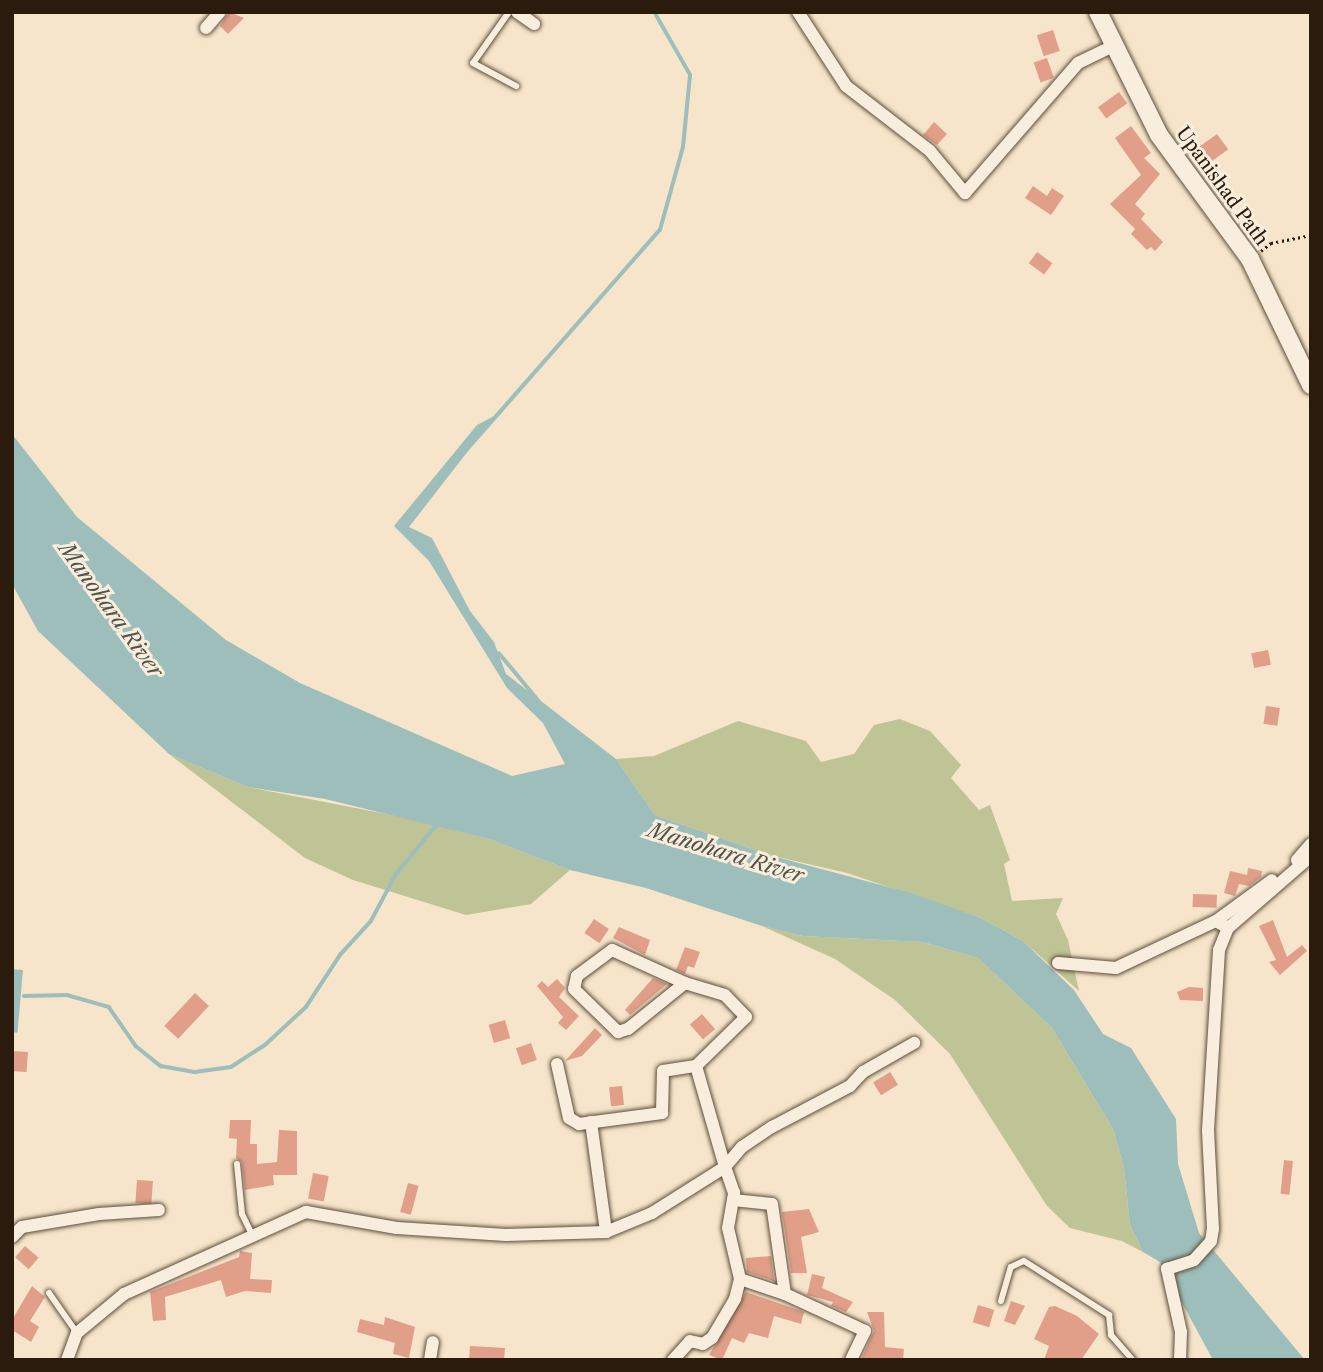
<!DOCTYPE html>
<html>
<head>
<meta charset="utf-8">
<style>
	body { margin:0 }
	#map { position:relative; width:1323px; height:1372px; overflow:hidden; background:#f6e5ca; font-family:"Libre Caslon Text",serif }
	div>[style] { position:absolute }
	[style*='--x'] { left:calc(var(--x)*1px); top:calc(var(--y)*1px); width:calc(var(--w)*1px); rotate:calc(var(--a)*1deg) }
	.green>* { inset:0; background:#bec495 }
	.water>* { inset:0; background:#9dbeba; transform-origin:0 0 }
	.stream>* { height:3.5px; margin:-1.75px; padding:0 1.75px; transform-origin:1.75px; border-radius:1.75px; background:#9dbeba }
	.building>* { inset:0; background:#e19f89; transform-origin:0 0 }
	.path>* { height:2.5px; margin-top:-1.25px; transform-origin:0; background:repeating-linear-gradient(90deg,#2a1b0d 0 2px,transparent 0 5.5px) }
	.roads { filter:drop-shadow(0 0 2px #5d4e3c) drop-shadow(0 0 2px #5d4e3c) }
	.service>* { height:6px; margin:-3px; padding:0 3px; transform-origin:3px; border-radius:3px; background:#f9eedd }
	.minor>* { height:12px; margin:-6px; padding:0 6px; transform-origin:6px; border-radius:6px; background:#f9eedd }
	.secondary>* { height:18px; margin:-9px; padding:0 9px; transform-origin:9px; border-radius:9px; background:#f9eedd }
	span { translate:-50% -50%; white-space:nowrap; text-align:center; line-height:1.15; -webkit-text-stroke:6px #f9eedd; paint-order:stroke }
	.street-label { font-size:19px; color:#2a1b0d }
	.water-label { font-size:21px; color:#52544a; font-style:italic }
	.frame { position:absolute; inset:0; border:14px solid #2a1b0d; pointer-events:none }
</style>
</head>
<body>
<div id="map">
	<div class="green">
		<i style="clip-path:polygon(900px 719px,930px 731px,961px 765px,951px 778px,979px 810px,990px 805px,1010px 860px,1004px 864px,1012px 901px,1063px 898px,1056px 914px,1068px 940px,1079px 991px,1023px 941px,981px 918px,847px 873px,769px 855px,655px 815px,616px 759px,654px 756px,738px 721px,806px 741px,821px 762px,854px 754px,874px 725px)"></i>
		<i style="clip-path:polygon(169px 754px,248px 787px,412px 819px,489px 839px,570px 870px,531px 904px,466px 915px,353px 880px,305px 858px)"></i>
		<i style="clip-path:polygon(762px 926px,803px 936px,923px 942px,978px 958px,1052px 1028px,1113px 1129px,1124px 1168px,1130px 1225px,1143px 1252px,1122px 1241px,1070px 1228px,1047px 1206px,950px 1054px,895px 1000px,835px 959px)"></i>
	</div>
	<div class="water">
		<i style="clip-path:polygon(496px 415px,409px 527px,432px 538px,470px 611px,494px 642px,506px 674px,616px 759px,655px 815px,769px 855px,911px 893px,981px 918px,1023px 941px,1074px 990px,1103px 1034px,1131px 1048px,1176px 1119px,1178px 1164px,1199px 1233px,1305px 1360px,1213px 1360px,1160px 1262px,1143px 1252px,1130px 1225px,1124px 1168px,1113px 1129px,1052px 1028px,978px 958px,923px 942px,803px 936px,762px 926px,646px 888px,570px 870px,489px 839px,325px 799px,248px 787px,169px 754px,38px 631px,12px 584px,12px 434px,77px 517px,226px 640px,300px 683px,512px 776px,565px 764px,543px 723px,507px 688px,429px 561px,394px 526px,477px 425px)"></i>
		<i style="left:12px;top:969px;width:11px;height:63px;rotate:5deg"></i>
	</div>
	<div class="stream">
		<i style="--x:463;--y:454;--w:298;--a:-48.7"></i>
		<i style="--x:660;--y:230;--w:86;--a:-74.5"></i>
		<i style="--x:683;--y:147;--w:72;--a:-84.4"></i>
		<i style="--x:690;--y:75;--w:73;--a:-119.7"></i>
		<i style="--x:499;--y:653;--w:62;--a:50.2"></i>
		<i style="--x:24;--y:996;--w:43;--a:-1.3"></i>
		<i style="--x:67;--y:995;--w:44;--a:15.9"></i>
		<i style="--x:109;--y:1007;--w:47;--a:55.3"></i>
		<i style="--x:136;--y:1046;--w:32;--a:39"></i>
		<i style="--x:161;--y:1066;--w:35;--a:10"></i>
		<i style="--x:195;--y:1072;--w:36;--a:-8"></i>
		<i style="--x:231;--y:1067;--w:40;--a:-32.9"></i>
		<i style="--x:265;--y:1045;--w:56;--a:-42.8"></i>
		<i style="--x:306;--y:1007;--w:62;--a:-56.8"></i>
		<i style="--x:340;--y:955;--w:46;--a:-47.6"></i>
		<i style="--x:371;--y:921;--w:53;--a:-62"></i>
		<i style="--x:396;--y:874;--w:66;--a:-50.5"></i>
	</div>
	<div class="building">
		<i style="clip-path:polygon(229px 12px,244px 18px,228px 34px,220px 26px)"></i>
		<i style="left:1053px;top:30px;width:22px;height:17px;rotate:72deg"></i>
		<i style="left:1047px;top:58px;width:21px;height:14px;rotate:71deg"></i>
		<i style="left:1119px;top:92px;width:14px;height:26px;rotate:54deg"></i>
		<i style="clip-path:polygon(934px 122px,947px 134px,937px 145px,923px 135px)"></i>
		<i style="clip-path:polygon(1131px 126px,1151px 153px,1144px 158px,1160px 174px,1135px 204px,1145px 214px,1141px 219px,1163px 242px,1155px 251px,1151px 247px,1147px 250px,1131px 234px,1135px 229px,1110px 204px,1141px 175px,1115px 138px)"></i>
		<i style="left:1217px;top:134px;width:19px;height:26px;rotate:54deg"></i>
		<i style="clip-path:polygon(1033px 186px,1047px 196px,1052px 188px,1064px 196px,1051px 215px,1025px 198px)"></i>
		<i style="left:1037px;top:252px;width:19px;height:14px;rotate:36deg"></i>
		<i style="left:1268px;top:650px;width:15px;height:17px;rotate:79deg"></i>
		<i style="left:1266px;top:706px;width:14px;height:18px;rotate:8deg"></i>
		<i style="clip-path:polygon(1248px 868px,1262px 871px,1261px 877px,1249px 886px,1239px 884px,1235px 896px,1224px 893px,1230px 871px,1247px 875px)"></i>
		<i style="left:1193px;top:894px;width:24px;height:13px;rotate:2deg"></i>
		<i style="left:594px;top:919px;width:18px;height:17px;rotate:34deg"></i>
		<i style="clip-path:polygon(1273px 920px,1287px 957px,1302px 945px,1307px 951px,1280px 975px,1269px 962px,1276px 960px,1259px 926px)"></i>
		<i style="clip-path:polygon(619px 927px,650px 940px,645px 955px,613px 938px)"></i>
		<i style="clip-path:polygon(685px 947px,700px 952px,694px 968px,688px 966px,685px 974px,676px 970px)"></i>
		<i style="clip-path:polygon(653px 978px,667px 984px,630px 1015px,625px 1010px)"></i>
		<i style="clip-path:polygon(557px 979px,565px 988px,559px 997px,579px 1016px,566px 1030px,558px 1023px,563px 1017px,537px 986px,542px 981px,548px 987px)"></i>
		<i style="clip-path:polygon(1189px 987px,1203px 988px,1203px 1001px,1180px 1000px,1177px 992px)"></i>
		<i style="left:195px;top:993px;width:19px;height:45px;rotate:43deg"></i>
		<i style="left:702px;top:1014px;width:20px;height:16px;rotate:49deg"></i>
		<i style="left:505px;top:1020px;width:19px;height:17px;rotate:74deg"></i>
		<i style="clip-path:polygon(595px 1028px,602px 1035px,582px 1056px,565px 1061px)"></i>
		<i style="left:531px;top:1043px;width:18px;height:16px;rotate:71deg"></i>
		<i style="left:12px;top:1051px;width:16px;height:20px;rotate:4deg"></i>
		<i style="left:890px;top:1072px;width:15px;height:20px;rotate:58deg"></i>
		<i style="left:622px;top:1086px;width:19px;height:13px;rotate:84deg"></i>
		<i style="clip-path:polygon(230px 1120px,251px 1120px,250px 1144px,257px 1144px,257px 1164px,277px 1162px,279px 1130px,297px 1131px,297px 1175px,273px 1175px,274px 1185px,245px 1190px,242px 1163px,236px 1158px,237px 1139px,229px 1138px)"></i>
		<i style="left:1284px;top:1160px;width:9px;height:34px;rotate:6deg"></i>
		<i style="left:313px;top:1173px;width:16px;height:26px;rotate:11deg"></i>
		<i style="left:137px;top:1180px;width:16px;height:23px;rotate:4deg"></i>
		<i style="left:408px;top:1183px;width:11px;height:30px;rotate:15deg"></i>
		<i style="clip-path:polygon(809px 1209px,819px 1232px,801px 1237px,807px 1273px,791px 1273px,782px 1212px)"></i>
		<i style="left:25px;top:1246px;width:18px;height:15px;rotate:41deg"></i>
		<i style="clip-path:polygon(240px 1251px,252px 1253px,250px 1279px,272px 1280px,271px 1293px,245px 1291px,226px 1297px,221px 1280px,165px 1297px,166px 1320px,153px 1321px,150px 1292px,239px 1257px)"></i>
		<i style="clip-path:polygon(771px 1256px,774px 1281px,747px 1272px,746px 1258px)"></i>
		<i style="clip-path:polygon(812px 1274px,825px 1277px,822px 1288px,853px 1302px,846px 1312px,831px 1306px,833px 1302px,807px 1295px)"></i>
		<i style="clip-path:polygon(32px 1286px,45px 1297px,30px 1321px,39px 1327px,31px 1342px,12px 1330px,12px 1320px)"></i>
		<i style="clip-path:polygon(746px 1292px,804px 1312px,801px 1324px,774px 1316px,768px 1338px,749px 1333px,744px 1343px,732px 1338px,722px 1360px,709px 1355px)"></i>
		<i style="clip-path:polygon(1011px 1301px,1025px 1306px,1015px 1325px,1004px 1321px)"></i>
		<i style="left:978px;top:1305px;width:17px;height:18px;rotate:17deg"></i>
		<i style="clip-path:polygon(1055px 1306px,1077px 1316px,1099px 1334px,1081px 1360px,1044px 1360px,1049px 1346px,1034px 1339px,1049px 1307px)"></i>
		<i style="clip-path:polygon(867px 1312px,884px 1312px,885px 1347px,904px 1349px,903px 1360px,861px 1360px,874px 1331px)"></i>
		<i style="clip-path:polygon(385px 1317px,415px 1327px,409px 1358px,393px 1354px,395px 1343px,357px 1332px,360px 1319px,384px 1325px)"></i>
		<i style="clip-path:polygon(470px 1346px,505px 1348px,504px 1360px,469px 1360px)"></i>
	</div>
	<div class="path">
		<i style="--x:1261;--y:251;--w:13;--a:-39"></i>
		<i style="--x:1271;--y:243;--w:41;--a:-11.3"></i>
	</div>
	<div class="roads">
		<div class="service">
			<i style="--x:509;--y:12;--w:62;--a:125.2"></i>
			<i style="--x:473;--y:63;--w:49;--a:28.1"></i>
			<i style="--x:237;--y:1164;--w:50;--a:84.3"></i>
			<i style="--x:242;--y:1214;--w:25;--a:64"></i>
			<i style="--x:49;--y:1293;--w:49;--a:55"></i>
			<i style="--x:1001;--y:1301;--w:35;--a:-74"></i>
			<i style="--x:1011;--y:1267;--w:14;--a:-25"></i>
			<i style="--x:1024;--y:1261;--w:101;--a:32.4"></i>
			<i style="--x:1109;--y:1315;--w:20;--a:84"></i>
			<i style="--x:1111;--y:1335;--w:33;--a:49"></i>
		</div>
		<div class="minor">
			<i style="--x:517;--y:12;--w:21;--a:35"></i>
			<i style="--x:798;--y:12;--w:88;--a:57"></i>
			<i style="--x:846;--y:86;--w:106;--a:37.7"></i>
			<i style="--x:930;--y:151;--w:55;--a:50.2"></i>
			<i style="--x:965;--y:193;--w:172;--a:-49"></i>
			<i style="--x:1078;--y:63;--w:37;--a:-26"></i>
			<i style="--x:206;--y:28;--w:21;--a:-49"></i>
			<i style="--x:1297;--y:860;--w:21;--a:-49"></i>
			<i style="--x:1216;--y:921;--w:69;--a:-36.2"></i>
			<i style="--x:1058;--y:963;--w:58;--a:4.9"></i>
			<i style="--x:1116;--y:968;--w:110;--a:-25.2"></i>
			<i style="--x:1216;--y:921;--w:14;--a:30"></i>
			<i style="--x:557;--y:1064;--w:55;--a:77.5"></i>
			<i style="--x:569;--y:1118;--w:12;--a:31"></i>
			<i style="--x:579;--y:1124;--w:84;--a:-7.5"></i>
			<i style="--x:662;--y:1113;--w:42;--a:-88.6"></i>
			<i style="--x:663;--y:1071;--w:33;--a:-9"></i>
			<i style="--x:591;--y:1122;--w:111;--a:82.2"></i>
			<i style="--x:733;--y:1200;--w:39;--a:6"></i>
			<i style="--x:772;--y:1204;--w:91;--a:81.8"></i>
			<i style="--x:785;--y:1294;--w:47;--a:-161.6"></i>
			<i style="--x:12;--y:1237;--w:14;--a:-45"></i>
			<i style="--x:22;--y:1227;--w:78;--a:-9.6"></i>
			<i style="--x:99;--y:1214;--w:60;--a:-3.8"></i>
			<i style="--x:785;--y:1294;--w:88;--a:24.8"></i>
			<i style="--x:865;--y:1331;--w:32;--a:116"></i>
			<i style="--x:67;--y:1360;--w:29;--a:-70"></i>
			<i style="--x:77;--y:1333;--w:61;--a:-39.7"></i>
			<i style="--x:124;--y:1294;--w:200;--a:-24.3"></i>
			<i style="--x:306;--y:1212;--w:92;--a:10"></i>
			<i style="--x:397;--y:1228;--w:109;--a:3.7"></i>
			<i style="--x:506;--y:1235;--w:100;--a:-1.7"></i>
			<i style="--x:606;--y:1232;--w:50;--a:-22.4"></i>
			<i style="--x:652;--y:1213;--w:86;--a:-32.2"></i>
			<i style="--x:725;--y:1167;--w:105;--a:-106"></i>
			<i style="--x:696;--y:1066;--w:70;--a:-44.4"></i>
			<i style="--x:746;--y:1017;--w:30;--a:-134"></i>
			<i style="--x:725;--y:995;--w:42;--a:-163.3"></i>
			<i style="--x:685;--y:983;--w:80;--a:-155.7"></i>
			<i style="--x:612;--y:950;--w:44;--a:143.4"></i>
			<i style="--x:577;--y:976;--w:13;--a:103"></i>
			<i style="--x:574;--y:989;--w:62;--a:44.3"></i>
			<i style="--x:618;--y:1032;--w:10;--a:-17"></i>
			<i style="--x:628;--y:1029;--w:73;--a:-38.9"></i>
			<i style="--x:430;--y:1360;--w:18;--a:-81"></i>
			<i style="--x:673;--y:1360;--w:25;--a:-48"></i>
			<i style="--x:690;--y:1341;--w:13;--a:13"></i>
			<i style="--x:703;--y:1344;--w:11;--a:-34"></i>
			<i style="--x:712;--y:1338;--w:45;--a:-59.5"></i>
			<i style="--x:735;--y:1299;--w:21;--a:-76"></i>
			<i style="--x:740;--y:1279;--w:52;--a:-103.2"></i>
			<i style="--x:728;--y:1228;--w:36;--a:-80"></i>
			<i style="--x:734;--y:1193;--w:28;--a:-109"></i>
			<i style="--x:725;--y:1167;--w:26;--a:-50"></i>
			<i style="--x:742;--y:1147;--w:36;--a:-34"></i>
			<i style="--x:772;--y:1127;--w:88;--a:-27.7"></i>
			<i style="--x:850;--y:1086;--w:19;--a:-47"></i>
			<i style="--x:863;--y:1072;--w:59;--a:-29.6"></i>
			<i style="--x:1180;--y:1360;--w:28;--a:-88"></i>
			<i style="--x:1181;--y:1332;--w:65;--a:-102.5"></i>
			<i style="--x:1167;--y:1269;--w:28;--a:-18"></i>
			<i style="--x:1194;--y:1260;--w:25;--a:-48"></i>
			<i style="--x:1211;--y:1241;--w:12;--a:-81"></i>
			<i style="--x:1213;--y:1229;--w:99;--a:-92.9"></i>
			<i style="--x:1208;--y:1130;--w:180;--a:-86.5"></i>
			<i style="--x:1219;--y:950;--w:24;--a:-68"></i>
			<i style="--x:1228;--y:928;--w:110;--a:-40.9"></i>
		</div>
		<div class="secondary">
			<i style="--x:1098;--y:12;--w:137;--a:63.6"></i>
			<i style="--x:1159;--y:135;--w:154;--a:53.7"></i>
			<i style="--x:1250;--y:259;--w:140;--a:64.2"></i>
		</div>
	</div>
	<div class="street-label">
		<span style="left:1222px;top:186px;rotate:54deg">Upanishad Path</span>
	</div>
	<div class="water-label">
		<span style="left:111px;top:610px;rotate:54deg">Manohara River</span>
		<span style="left:726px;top:853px;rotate:17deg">Manohara River</span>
	</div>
	<div class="frame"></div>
</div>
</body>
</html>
